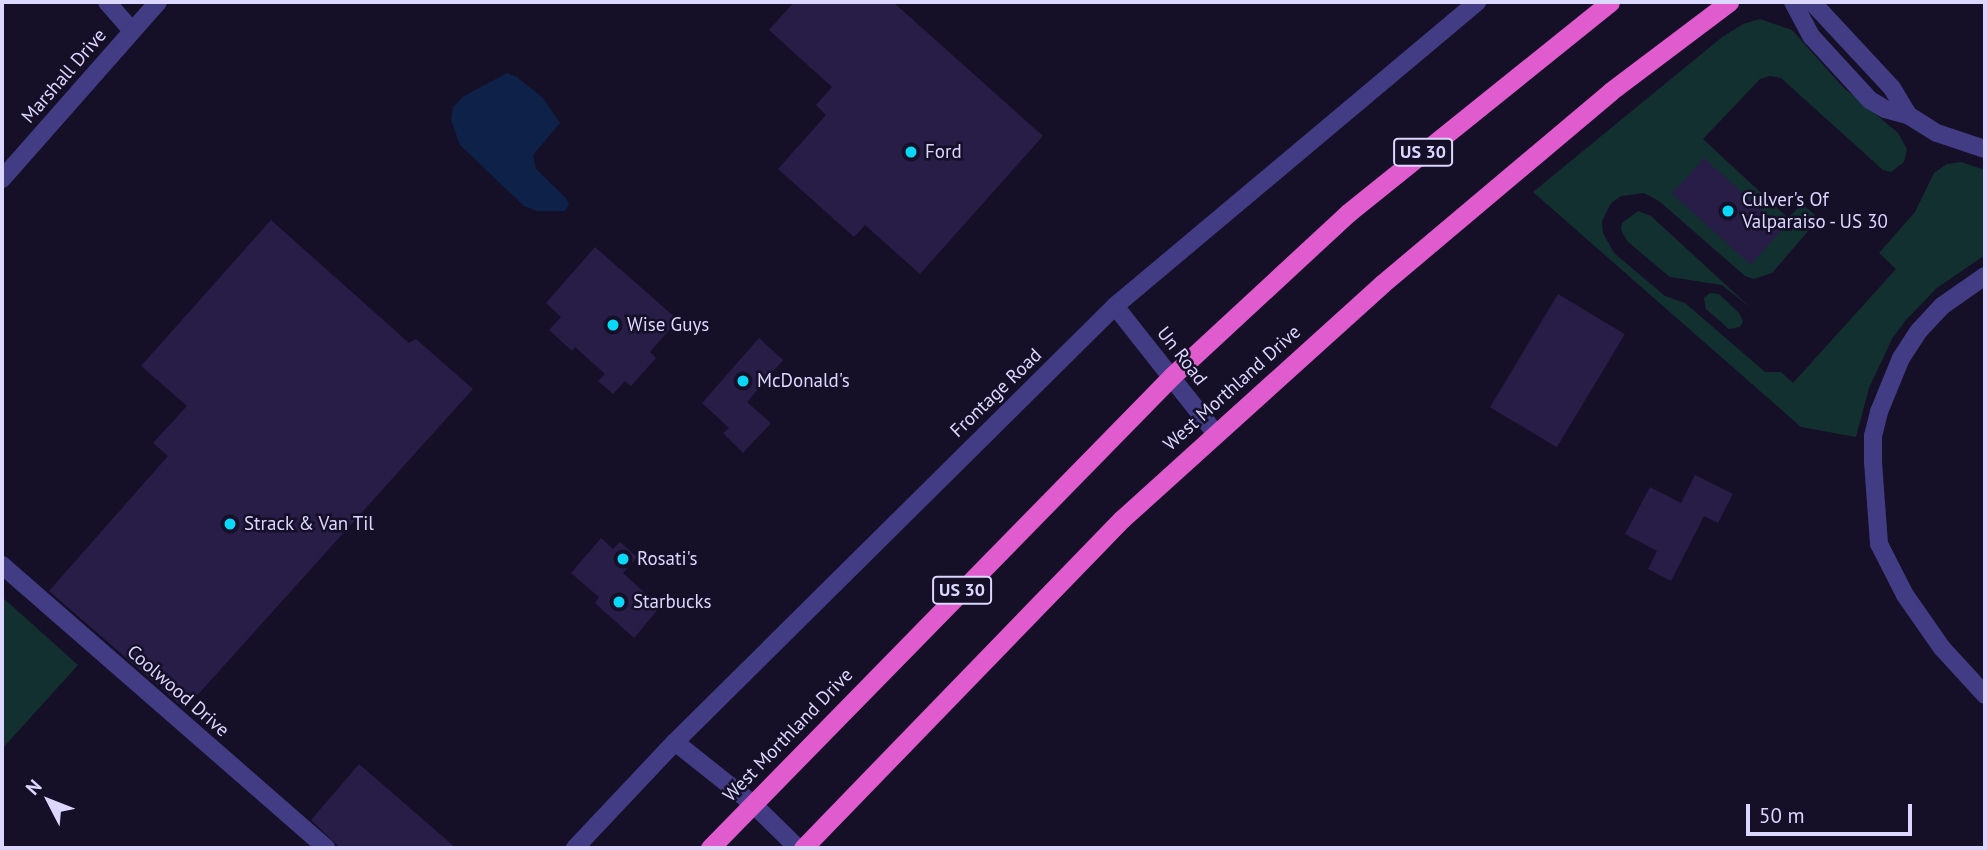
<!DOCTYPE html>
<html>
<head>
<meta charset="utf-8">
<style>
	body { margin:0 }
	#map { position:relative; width:1987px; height:850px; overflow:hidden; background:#151027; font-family:"PT Sans",sans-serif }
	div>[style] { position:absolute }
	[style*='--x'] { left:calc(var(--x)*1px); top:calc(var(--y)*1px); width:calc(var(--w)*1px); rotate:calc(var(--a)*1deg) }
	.green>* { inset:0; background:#133030 }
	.water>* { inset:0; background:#0e2148 }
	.building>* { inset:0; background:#271d47; transform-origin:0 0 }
	.minor>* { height:18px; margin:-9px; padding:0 9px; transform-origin:9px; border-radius:9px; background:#413c84 }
	.trunk>* { height:19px; margin:-9.5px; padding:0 9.5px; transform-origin:9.5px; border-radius:9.5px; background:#e05bcd }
	.dots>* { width:19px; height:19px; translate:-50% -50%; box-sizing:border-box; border:4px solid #151027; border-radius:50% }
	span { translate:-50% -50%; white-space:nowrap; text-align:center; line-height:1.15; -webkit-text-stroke:5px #151027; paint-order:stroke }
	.shield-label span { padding:2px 5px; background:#151027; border:2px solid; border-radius:5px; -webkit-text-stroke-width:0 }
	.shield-label { font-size:18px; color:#dcd7fe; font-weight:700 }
	.street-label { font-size:19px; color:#dcd7fe }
	.poi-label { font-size:19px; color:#dcd7fe }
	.left { translate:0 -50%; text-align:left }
	.frame { position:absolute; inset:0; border:4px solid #dcd7fe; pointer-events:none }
	.north { position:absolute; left:14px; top:766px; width:70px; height:70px; -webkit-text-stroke:5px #151027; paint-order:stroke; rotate:312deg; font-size:19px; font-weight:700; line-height:28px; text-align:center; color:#dcd7fe }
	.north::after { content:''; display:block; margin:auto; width:24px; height:32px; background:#dcd7fe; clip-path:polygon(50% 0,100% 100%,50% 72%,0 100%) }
	.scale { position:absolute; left:1746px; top:804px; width:166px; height:32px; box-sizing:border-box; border:4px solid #dcd7fe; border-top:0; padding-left:9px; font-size:21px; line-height:24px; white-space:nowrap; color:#dcd7fe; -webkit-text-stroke:5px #151027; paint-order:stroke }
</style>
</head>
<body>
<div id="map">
	<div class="green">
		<i style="clip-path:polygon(1760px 19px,1792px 30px,1843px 87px,1898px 133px,1907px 149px,1904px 162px,1891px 172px,1883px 170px,1781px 78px,1770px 76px,1760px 79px,1703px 139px,1788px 218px,1802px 204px,1815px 215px,1816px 222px,1772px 273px,1754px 279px,1745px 276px,1659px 201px,1644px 193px,1621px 196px,1611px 203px,1602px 221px,1603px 233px,1614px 253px,1665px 296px,1685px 303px,1765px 372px,1781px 372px,1793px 383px,1896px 269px,1879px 253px,1915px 212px,1934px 173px,1947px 164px,1961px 162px,1985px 170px,1985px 255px,1937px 288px,1905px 321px,1892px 339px,1869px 388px,1856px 437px,1801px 427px,1533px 192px,1721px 38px,1743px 24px)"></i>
		<i style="clip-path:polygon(1638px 211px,1651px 216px,1751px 308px,1722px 285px,1670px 277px,1628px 242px,1621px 230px,1622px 223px)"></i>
		<i style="clip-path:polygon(1710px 293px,1719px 294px,1739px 313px,1743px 321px,1740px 327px,1729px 329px,1706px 309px,1704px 298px)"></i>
		<i style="clip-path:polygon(2px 597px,78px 665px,2px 749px)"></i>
	</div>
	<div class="water">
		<i style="clip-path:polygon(507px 73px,517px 77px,543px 98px,560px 123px,533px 155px,536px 169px,566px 198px,569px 205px,565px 211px,537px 211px,524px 206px,460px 145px,451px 120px,453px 107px,464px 96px)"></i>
	</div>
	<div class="building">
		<i style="clip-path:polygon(794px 2px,893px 2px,1043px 136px,920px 274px,865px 225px,854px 237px,778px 169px,826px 115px,816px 105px,832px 87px,769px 30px)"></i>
		<i style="left:1704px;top:158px;width:106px;height:48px;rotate:42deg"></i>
		<i style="clip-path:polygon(271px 220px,409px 343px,416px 339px,473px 389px,185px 709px,49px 591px,168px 456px,153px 443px,187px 406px,141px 366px)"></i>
		<i style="clip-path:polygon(595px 247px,678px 320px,650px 352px,656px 358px,631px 386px,625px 381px,613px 394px,598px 381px,605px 374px,575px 347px,572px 351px,549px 330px,561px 317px,546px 303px)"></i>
		<i style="left:1558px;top:294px;width:78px;height:132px;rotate:31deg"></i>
		<i style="clip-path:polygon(759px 338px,783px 360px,747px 402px,771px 423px,743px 453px,723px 433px,729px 428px,702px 403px)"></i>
		<i style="clip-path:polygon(1695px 475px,1733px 494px,1718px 523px,1704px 516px,1671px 581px,1648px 569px,1657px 551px,1625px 534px,1650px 487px,1681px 503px)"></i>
		<i style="clip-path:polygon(601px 538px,613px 549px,620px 542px,637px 557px,623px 573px,660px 607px,634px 638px,595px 603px,599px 597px,571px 573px)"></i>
		<i style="clip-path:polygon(359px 764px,456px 848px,341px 848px,337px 845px,311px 820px)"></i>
	</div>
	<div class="minor">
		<i style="--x:107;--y:2;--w:38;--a:49"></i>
		<i style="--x:1793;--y:2;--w:40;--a:62"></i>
		<i style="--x:1812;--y:37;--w:86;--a:47.4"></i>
		<i style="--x:1870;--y:100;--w:17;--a:31"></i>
		<i style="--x:1885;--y:109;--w:24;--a:15"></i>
		<i style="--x:1908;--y:115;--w:34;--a:32"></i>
		<i style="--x:1937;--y:133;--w:51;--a:18.4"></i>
		<i style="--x:1812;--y:2;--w:117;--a:47.1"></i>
		<i style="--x:1892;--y:88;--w:31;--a:59"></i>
		<i style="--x:2;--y:179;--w:236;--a:-48.6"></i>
		<i style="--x:1985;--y:276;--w:52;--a:145.1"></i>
		<i style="--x:1942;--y:306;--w:35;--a:133"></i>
		<i style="--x:1918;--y:332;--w:31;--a:123"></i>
		<i style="--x:1901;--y:358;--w:58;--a:112.2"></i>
		<i style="--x:1879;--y:412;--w:25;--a:104"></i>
		<i style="--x:1873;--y:436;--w:26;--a:90"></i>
		<i style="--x:1873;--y:462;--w:82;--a:85.8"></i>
		<i style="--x:1879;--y:544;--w:57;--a:63"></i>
		<i style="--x:1905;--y:595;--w:65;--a:55.1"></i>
		<i style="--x:1942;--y:648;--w:64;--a:47.5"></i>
		<i style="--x:1115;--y:306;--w:163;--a:51.7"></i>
		<i style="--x:2;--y:565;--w:430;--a:41.1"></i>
		<i style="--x:675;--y:742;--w:100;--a:38.5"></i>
		<i style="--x:753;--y:804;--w:63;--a:44.4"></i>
		<i style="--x:575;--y:848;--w:146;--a:-46.7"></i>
		<i style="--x:675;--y:742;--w:619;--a:-44.74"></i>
		<i style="--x:1115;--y:306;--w:473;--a:-40"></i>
	</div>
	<div class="trunk">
		<i style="--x:710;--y:848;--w:660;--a:-45.61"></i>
		<i style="--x:1172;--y:376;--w:240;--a:-42.8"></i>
		<i style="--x:1348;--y:213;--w:336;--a:-38.8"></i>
		<i style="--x:803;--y:848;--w:458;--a:-45.9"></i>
		<i style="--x:1122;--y:519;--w:350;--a:-42.1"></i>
		<i style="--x:1382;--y:284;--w:299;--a:-40.1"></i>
		<i style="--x:1611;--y:91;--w:148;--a:-37"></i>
	</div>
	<div class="dots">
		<i style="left:911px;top:152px;background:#08d9f9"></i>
		<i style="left:1728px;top:211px;background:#08d9f9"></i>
		<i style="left:613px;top:325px;background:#08d9f9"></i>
		<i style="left:743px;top:381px;background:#08d9f9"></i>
		<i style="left:230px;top:524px;background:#08d9f9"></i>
		<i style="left:623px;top:559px;background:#08d9f9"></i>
		<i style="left:619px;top:602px;background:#08d9f9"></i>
	</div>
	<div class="shield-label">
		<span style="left:1423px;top:152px">US 30</span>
		<span style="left:962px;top:590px">US 30</span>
	</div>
	<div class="street-label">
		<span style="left:64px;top:76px;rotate:-49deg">Marshall Drive</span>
		<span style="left:1182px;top:356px;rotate:52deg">Un Road</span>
		<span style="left:1232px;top:388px;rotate:-42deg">West Morthland Drive</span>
		<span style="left:996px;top:393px;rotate:-44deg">Frontage Road</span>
		<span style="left:178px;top:691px;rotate:41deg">Coolwood Drive</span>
		<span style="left:788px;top:735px;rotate:-46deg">West Morthland Drive</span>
	</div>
	<div class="poi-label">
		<span class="left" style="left:925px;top:152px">Ford</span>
		<span class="left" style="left:1742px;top:211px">Culver's Of<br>Valparaiso - US 30</span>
		<span class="left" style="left:627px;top:325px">Wise Guys</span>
		<span class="left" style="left:757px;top:381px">McDonald's</span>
		<span class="left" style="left:244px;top:524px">Strack &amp; Van Til</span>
		<span class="left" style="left:637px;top:559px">Rosati's</span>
		<span class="left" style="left:633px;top:602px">Starbucks</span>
	</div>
	<div class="frame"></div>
	<div class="north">N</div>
	<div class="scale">50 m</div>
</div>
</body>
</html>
